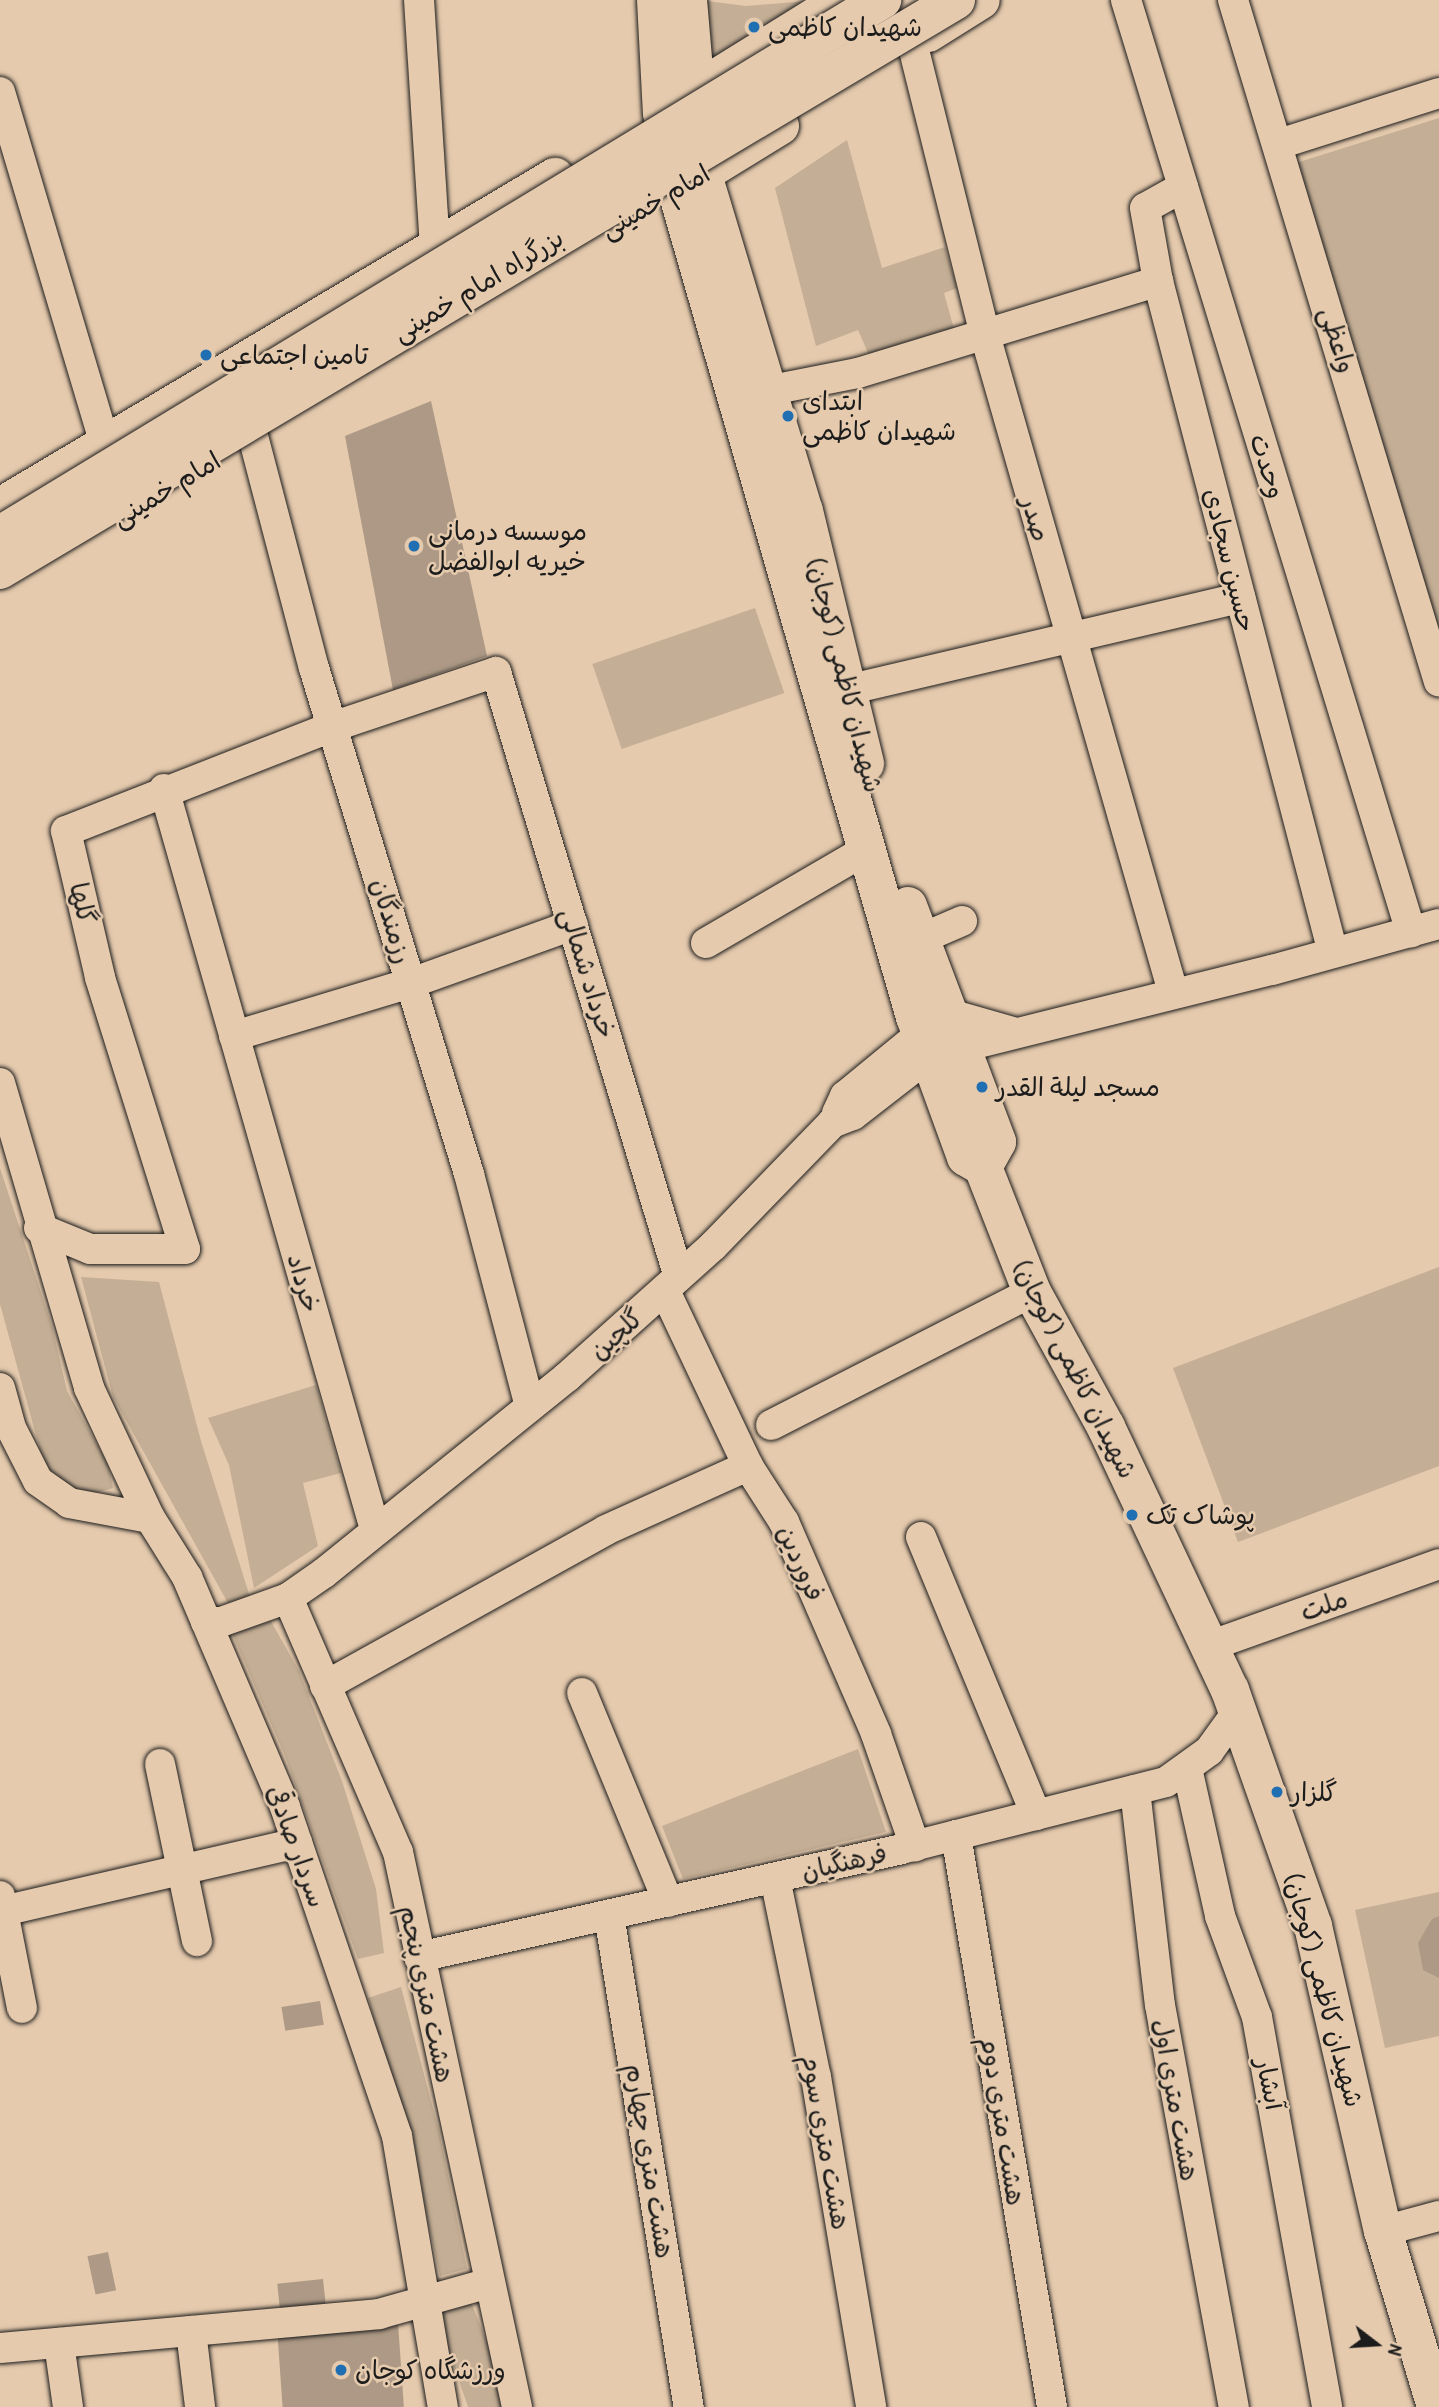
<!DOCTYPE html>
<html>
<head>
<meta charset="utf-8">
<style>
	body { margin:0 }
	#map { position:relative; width:1439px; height:2407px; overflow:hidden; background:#e5caad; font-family:"Patrick Hand","Playpen Sans Arabic",sans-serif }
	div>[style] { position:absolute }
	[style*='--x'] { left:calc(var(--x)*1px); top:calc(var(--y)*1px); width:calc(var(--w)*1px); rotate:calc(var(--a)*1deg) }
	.green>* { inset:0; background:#c4ae95; transform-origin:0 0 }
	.building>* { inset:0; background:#ad9985; transform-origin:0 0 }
	.roads { filter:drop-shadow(0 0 2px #1c1c1c) drop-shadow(0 0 2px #1c1c1c) }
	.minor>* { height:30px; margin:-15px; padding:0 15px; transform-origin:15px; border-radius:15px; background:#e5caad }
	.major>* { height:38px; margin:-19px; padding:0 19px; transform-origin:19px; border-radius:19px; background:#e5caad }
	.bridges { filter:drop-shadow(0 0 2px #1c1c1c) drop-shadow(0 0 2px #1c1c1c) }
	.highway-bridge>* { height:38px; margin:-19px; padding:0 19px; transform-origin:19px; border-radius:19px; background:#e5caad }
	.dots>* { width:19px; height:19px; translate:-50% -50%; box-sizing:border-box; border:4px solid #e5caad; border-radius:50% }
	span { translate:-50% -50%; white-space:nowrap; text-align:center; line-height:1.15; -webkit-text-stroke:5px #e5caad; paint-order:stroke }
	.poi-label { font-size:26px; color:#1c1c1c }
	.left { translate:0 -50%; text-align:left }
	.street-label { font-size:26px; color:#1c1c1c }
	.north { position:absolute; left:1341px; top:2309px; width:70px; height:70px; -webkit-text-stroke:5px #e5caad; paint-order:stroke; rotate:107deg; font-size:19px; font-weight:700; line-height:28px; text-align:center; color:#1c1c1c }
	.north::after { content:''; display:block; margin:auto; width:24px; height:32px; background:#1c1c1c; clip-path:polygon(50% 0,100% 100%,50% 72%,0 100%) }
</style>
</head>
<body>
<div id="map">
	<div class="green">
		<i style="clip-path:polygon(699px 0,746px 6px,819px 0,703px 71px)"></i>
		<i style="clip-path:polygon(1439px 118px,1439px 638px,1296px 163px)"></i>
		<i style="clip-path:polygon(847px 140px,882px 268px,945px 247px,957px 288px,944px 293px,954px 329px,869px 355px,858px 330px,816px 346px,775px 188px)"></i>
		<i style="left:755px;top:608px;width:90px;height:172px;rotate:71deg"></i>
		<i style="clip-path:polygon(0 1168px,52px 1326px,67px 1391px,108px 1464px,113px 1488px,92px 1494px,72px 1491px,45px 1468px,0 1304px)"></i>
		<i style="clip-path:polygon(1439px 1267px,1439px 1466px,1238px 1542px,1173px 1368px)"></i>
		<i style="clip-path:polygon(81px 1277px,159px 1282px,201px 1441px,250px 1597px,228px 1603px,113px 1397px)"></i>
		<i style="clip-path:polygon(316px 1385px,341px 1473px,303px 1483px,318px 1546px,254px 1588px,229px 1465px,208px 1418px)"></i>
		<i style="clip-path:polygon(268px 1616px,299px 1671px,342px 1781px,376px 1889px,384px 1953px,358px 1959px,285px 1756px,231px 1631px)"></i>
		<i style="clip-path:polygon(858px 1749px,886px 1832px,683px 1879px,662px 1826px)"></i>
		<i style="clip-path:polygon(1439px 1892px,1439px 2036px,1385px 2048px,1355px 1910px)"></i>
		<i style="clip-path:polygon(401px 1987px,439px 2131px,467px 2269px,440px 2276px,417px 2171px,368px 1998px)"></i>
		<i style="clip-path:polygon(471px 2302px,493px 2357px,506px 2407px,468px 2407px,435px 2311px)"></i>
	</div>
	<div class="building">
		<i style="clip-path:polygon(431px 401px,487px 656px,393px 690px,345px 436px)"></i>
		<i style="clip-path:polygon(1439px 1916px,1439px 1978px,1423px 1970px,1418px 1943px,1432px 1919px)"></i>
		<i style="left:320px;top:2001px;width:24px;height:39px;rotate:81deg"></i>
		<i style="left:108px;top:2252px;width:39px;height:21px;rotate:78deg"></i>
		<i style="left:323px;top:2279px;width:31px;height:46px;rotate:84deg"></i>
		<i style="left:398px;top:2323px;width:84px;height:121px;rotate:86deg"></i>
	</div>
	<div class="roads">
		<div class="minor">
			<i style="--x:419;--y:0;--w:248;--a:86.3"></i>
			<i style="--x:1126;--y:0;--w:975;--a:73"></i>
			<i style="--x:1233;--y:0;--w:712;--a:73.19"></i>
			<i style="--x:912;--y:42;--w:302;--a:76"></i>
			<i style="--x:985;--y:335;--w:683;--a:74.03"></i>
			<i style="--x:0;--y:92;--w:367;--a:73.4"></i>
			<i style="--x:1279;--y:144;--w:168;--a:-17.7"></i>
			<i style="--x:1183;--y:187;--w:43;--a:151.1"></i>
			<i style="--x:1145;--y:208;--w:74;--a:79.9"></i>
			<i style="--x:1158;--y:281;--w:694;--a:75.4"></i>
			<i style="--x:766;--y:391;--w:94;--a:-11.1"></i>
			<i style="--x:858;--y:373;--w:314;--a:-17"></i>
			<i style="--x:253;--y:436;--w:240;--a:75.3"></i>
			<i style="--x:314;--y:668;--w:529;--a:72.97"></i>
			<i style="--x:469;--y:1174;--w:240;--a:75.3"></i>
			<i style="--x:847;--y:690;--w:404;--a:-13.2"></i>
			<i style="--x:164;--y:789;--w:769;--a:74.09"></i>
			<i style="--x:918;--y:940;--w:48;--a:-23.4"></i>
			<i style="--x:706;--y:943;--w:183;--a:-30.2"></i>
			<i style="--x:234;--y:1036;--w:185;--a:-16.7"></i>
			<i style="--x:411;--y:983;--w:172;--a:-19.7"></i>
			<i style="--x:0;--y:1083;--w:318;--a:73.7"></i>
			<i style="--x:89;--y:1388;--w:144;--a:64.9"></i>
			<i style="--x:837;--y:1113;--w:19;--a:-65"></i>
			<i style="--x:845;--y:1096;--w:131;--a:-39.4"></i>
			<i style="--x:946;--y:1013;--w:70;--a:15.8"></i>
			<i style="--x:39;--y:1228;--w:55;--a:22.4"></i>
			<i style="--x:90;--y:1249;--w:95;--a:0"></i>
			<i style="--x:185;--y:1249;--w:285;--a:-107.4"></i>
			<i style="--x:100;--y:977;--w:150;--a:-103.1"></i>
			<i style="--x:66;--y:831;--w:286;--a:-21.4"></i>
			<i style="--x:332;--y:727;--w:173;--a:-18.5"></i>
			<i style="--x:496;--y:672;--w:629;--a:73.18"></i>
			<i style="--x:665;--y:1291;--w:194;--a:64.6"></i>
			<i style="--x:748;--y:1466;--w:67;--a:57.3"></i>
			<i style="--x:784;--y:1522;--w:231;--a:66.5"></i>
			<i style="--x:876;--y:1734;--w:119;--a:70.8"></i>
			<i style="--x:0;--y:1388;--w:41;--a:74.6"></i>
			<i style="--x:11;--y:1428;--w:59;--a:63"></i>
			<i style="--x:38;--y:1481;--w:38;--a:35"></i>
			<i style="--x:69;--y:1503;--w:82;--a:10.5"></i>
			<i style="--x:150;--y:1518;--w:70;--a:57.9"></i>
			<i style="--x:187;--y:1577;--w:250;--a:66.9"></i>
			<i style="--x:285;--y:1807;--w:348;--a:71.2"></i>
			<i style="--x:397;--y:2136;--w:275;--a:80.4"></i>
			<i style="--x:771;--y:1425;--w:293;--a:-27"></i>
			<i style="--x:921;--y:1537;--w:301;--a:67.5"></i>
			<i style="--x:288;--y:1598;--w:277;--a:66.6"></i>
			<i style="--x:398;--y:1852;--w:568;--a:77.9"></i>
			<i style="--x:206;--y:1622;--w:15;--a:0"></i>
			<i style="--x:221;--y:1622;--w:71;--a:-19.7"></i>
			<i style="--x:288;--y:1598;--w:44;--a:-34.8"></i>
			<i style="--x:324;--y:1573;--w:312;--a:-38.9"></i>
			<i style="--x:567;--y:1377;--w:196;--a:-41.9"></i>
			<i style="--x:713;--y:1246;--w:171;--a:-45.9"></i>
			<i style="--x:832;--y:1123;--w:22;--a:-21"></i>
			<i style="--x:853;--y:1115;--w:98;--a:-37.9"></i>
			<i style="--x:930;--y:1055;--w:352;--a:-14"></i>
			<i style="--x:1272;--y:970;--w:173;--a:-15.4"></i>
			<i style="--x:1209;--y:1646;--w:244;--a:-19.6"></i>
			<i style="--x:325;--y:1686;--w:321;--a:-29"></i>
			<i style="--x:606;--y:1530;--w:156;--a:-24.3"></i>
			<i style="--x:582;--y:1693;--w:226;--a:67.6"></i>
			<i style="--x:160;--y:1764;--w:181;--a:78.2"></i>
			<i style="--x:1187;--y:1768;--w:152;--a:77.4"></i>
			<i style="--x:1220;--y:1916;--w:108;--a:69.9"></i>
			<i style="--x:1257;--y:2017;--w:396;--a:79.8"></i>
			<i style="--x:1135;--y:1790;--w:216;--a:83.4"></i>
			<i style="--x:1160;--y:2005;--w:409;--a:79.6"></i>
			<i style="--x:956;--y:1835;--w:580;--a:80.47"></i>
			<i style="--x:775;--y:1878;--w:203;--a:78.4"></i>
			<i style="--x:816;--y:2077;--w:335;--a:80.5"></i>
			<i style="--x:0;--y:1896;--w:114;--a:78.9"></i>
			<i style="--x:3;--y:1911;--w:302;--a:-13"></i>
			<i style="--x:609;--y:1915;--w:498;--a:80.8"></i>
			<i style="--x:419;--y:1957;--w:494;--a:-12.6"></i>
			<i style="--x:901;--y:1849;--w:273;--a:-14.2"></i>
			<i style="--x:1166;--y:1782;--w:53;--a:-35.8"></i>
			<i style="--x:1209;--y:1751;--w:49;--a:-54.1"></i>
			<i style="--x:1383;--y:2231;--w:58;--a:-15"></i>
			<i style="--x:191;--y:2331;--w:77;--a:83.2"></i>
			<i style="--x:59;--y:2343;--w:65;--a:82"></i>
			<i style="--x:0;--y:2348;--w:381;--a:-5.1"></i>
			<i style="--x:379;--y:2314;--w:114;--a:-15.7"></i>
		</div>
		<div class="major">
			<i style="--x:656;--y:0;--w:113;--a:87"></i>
			<i style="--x:662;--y:113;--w:76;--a:79.4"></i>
			<i style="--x:676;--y:188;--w:863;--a:73.92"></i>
			<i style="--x:915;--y:1017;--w:149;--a:70"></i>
			<i style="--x:966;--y:1157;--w:20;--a:30"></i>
			<i style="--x:983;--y:1167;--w:134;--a:68.6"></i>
			<i style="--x:1032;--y:1292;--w:154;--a:61.3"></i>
			<i style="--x:1106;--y:1427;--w:291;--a:64.8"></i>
			<i style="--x:1230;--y:1690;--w:250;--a:70.6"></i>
			<i style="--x:1313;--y:1926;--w:313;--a:77.1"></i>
			<i style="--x:1383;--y:2231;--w:184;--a:73.2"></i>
			<i style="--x:688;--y:0;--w:176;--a:85.1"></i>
			<i style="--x:703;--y:175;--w:351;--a:73.3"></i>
			<i style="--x:804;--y:511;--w:260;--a:76.4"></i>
			<i style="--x:928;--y:33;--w:62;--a:-31.9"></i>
			<i style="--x:678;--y:102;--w:193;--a:-31.9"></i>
			<i style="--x:682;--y:186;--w:115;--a:-31.5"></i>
			<i style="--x:0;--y:507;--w:646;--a:-30.74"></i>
			<i style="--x:908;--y:906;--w:252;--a:69.3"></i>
			<i style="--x:997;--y:1142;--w:29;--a:119"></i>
		</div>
	</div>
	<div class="bridges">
		<div class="highway-bridge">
			<i style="--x:0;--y:535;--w:1032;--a:-31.24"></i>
			<i style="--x:0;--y:570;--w:1113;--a:-30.8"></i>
		</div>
	</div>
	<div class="dots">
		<i style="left:754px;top:27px;background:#1f6fb2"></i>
		<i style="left:206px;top:355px;background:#1f6fb2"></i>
		<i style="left:788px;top:416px;background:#1f6fb2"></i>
		<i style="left:414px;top:546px;background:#1f6fb2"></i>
		<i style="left:982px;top:1087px;background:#1f6fb2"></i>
		<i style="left:1132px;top:1515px;background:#1f6fb2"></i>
		<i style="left:1277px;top:1792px;background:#1f6fb2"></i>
		<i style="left:341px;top:2370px;background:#1f6fb2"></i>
	</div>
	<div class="poi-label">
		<span class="left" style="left:768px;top:27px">شهیدان کاظمی</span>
		<span class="left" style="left:220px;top:355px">تامین اجتماعی</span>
		<span class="left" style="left:802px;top:416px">ابتدای<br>شهیدان کاظمی</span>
		<span class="left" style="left:428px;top:546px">موسسه درمانی<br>خیریه ابوالفضل</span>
		<span class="left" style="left:996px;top:1087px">مسجد لیلة القدر</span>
		<span class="left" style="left:1146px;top:1515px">پوشاک تک</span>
		<span class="left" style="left:1291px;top:1792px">گلزار</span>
		<span class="left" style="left:355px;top:2370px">ورزشگاه کوجان</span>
	</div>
	<div class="street-label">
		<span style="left:655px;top:201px;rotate:-30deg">امام خمینی</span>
		<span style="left:478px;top:285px;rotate:-31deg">بزرگراه امام خمینی</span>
		<span style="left:1338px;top:340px;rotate:73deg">واعظی</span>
		<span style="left:1268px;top:466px;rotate:73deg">وحدت</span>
		<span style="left:166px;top:489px;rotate:-31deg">امام خمینی</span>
		<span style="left:1036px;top:519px;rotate:75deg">صدر</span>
		<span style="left:1230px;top:560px;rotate:76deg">حسین سجادی</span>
		<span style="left:845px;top:675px;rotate:76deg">شهیدان کاظمی (کوجان)</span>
		<span style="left:83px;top:903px;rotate:77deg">گلها</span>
		<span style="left:392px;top:921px;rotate:73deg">رزمندگان</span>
		<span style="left:588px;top:973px;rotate:73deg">خرداد شمالی</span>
		<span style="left:304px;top:1283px;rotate:74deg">خرداد</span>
		<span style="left:616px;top:1334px;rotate:-42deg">گلچین</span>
		<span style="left:1075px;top:1369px;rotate:63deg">شهیدان کاظمی (کوجان)</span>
		<span style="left:801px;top:1563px;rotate:66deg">فروردین</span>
		<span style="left:1324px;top:1605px;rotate:-19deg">ملت</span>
		<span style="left:297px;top:1846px;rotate:70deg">سردار صادقی</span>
		<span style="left:844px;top:1862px;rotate:-13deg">فرهنگیان</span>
		<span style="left:1324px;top:1990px;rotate:75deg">شهیدان کاظمی (کوجان)</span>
		<span style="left:427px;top:1994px;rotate:78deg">هشت متری پنجم</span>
		<span style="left:1270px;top:2084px;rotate:78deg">آبشار</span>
		<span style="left:1176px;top:2100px;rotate:80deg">هشت متری اول</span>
		<span style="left:1003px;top:2121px;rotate:81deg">هشت متری دوم</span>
		<span style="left:826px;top:2142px;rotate:80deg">هشت متری سوم</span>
		<span style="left:650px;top:2161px;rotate:81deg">هشت متری چهارم</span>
	</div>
	<div class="north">N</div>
</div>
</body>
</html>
